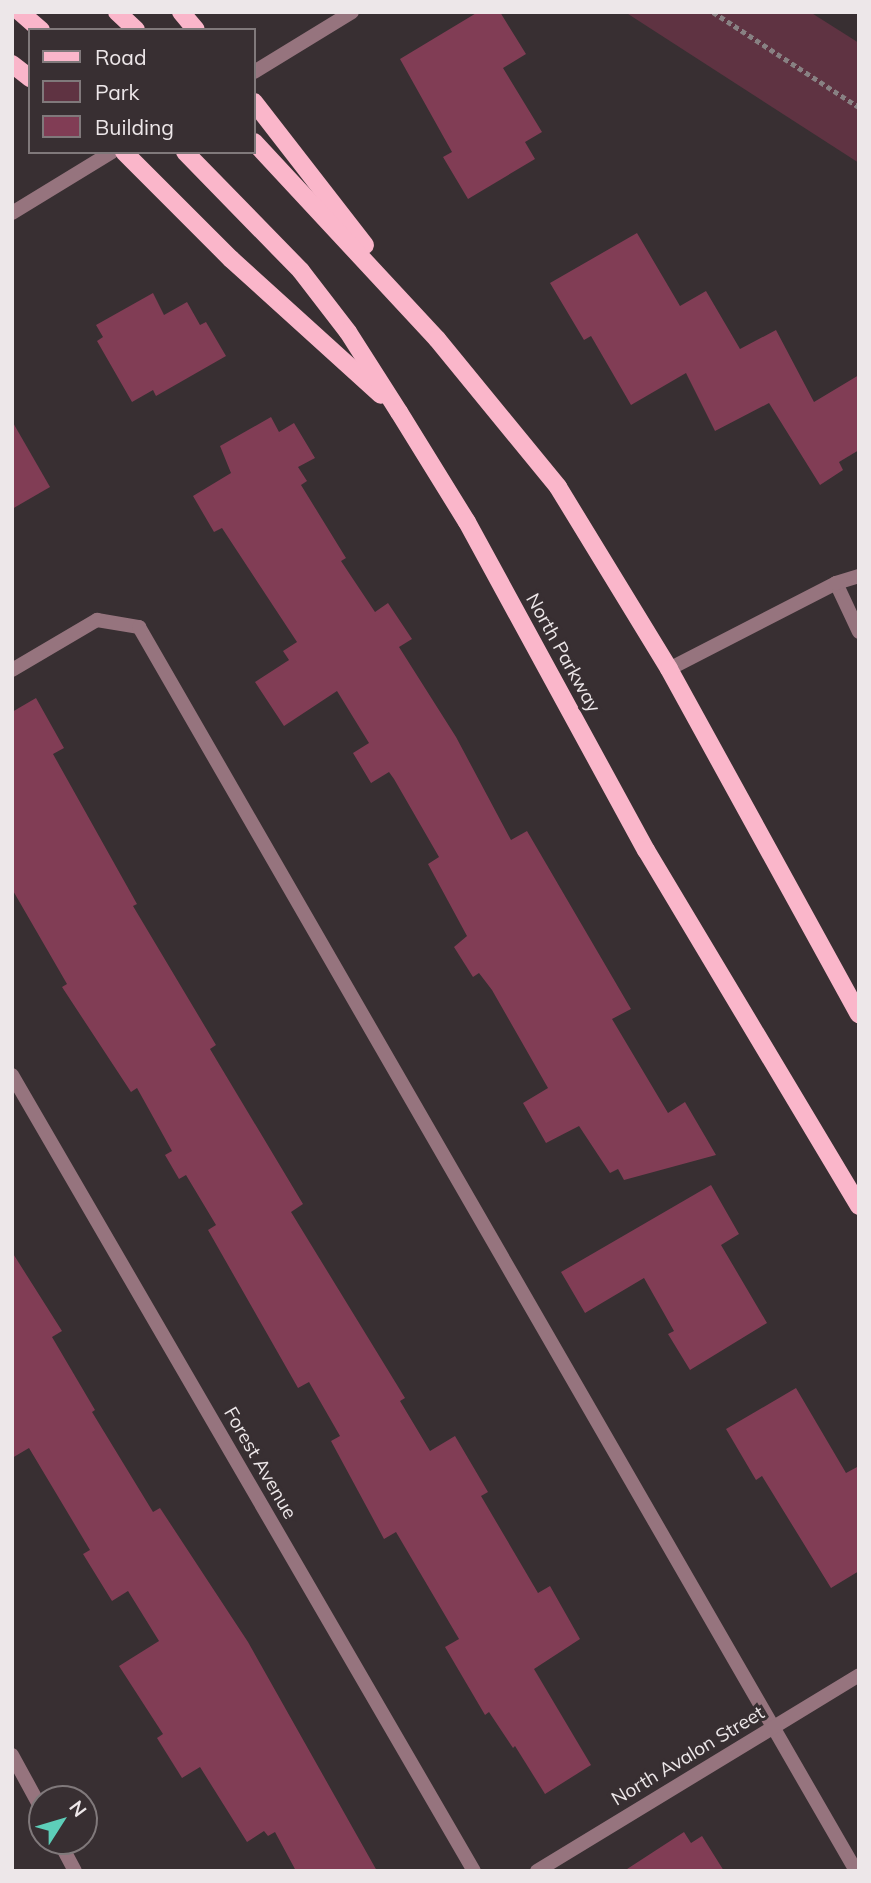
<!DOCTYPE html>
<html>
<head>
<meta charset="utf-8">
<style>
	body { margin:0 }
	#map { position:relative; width:871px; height:1883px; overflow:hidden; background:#382f32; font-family:Mulish,sans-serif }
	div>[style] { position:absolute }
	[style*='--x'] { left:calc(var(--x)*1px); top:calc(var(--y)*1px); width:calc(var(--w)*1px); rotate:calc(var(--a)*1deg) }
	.green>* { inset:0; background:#5f3342 }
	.building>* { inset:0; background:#813d55 }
	.path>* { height:4.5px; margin-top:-2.25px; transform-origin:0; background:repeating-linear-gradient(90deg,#888183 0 5px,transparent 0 8.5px) }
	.lane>* { height:14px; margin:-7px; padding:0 7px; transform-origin:7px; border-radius:7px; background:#96747e }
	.street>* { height:14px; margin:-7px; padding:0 7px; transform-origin:7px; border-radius:7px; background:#96747e }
	.primary>* { height:18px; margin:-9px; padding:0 9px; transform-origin:9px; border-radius:9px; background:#fab6ca }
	span { translate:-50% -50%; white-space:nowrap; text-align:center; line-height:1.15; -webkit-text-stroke:6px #382f32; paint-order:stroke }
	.street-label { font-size:19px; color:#ede7e9 }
	.frame { position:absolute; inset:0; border:14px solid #ede7e9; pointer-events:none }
	.legend { position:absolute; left:28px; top:28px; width:228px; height:126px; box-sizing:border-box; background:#382f32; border:2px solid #80797b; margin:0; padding:9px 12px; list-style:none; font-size:21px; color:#ede7e9 }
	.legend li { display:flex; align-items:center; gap:14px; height:35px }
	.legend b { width:35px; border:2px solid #80797b }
	.north { position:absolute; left:28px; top:1785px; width:70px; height:70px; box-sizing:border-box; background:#382f32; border:2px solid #80797b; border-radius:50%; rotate:53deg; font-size:19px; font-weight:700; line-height:28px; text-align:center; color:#ede7e9 }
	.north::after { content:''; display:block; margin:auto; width:24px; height:32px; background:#5dceb9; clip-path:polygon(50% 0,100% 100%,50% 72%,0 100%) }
</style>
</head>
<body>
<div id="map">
	<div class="green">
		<i style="clip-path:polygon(625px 12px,810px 12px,859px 43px,859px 163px)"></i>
	</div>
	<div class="building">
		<i style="clip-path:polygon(478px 12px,500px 12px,526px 54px,503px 68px,542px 132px,525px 142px,535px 159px,468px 199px,443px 157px,452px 152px,400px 59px)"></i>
		<i style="clip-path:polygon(637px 233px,680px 306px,706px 291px,740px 349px,776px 330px,814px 402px,859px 375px,859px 450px,839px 462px,843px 470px,820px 485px,769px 403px,715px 431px,686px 373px,631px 405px,591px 336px,584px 340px,550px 283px)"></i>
		<i style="clip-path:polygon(153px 293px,164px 315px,187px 302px,200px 325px,206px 322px,226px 356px,156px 396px,153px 390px,132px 402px,97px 341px,103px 337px,96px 325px)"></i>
		<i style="clip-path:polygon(271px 417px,279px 432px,294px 423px,315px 458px,298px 467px,307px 481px,301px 485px,346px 558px,341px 561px,375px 612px,388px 603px,412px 639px,399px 647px,456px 737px,511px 840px,527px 831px,631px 1009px,612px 1019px,668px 1113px,685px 1102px,716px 1155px,624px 1180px,618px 1169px,610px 1173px,579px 1126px,546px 1143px,523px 1103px,548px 1088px,492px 990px,479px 973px,473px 977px,454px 947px,467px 936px,428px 864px,439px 857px,394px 779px,389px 772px,371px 783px,353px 753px,369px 743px,337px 691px,284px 726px,255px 682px,289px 660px,283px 651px,297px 642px,222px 528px,214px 532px,193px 496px,231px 473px,220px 446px)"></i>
		<i style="clip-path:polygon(12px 421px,50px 487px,12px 509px)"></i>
		<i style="clip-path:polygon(36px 698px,64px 748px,53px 754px,137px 904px,133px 906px,216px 1045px,210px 1049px,303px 1204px,291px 1212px,405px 1398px,400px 1401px,430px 1451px,455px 1436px,488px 1492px,481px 1496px,538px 1593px,550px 1586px,580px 1639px,534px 1669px,591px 1765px,545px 1794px,515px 1746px,513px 1748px,489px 1712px,485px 1715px,445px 1647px,459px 1639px,396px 1532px,384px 1539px,331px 1441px,340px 1436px,309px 1382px,298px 1388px,208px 1230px,216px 1225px,186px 1175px,179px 1179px,165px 1155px,172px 1151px,137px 1088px,131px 1092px,62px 987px,67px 984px,12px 889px,12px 712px)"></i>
		<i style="clip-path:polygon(711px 1185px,739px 1234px,721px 1245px,767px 1323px,690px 1370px,668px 1334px,674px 1331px,644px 1278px,585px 1313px,561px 1272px)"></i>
		<i style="clip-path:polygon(12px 1252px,62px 1331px,52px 1337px,95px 1410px,92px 1412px,153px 1512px,160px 1508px,248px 1642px,377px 1871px,296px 1871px,275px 1832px,268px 1836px,264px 1831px,247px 1842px,200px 1767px,182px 1778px,157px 1738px,163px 1734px,119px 1666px,159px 1641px,128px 1591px,112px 1601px,83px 1554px,90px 1550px,29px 1448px,12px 1458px)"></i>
		<i style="clip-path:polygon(796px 1388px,846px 1473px,859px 1466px,859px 1571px,831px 1588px,762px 1476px,756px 1480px,726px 1429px)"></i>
		<i style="clip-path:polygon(684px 1832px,691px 1843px,702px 1836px,724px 1871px,624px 1871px)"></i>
	</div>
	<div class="path">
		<i style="--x:713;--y:12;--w:174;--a:33.1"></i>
	</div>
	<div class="lane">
		<i style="--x:836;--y:583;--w:54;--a:64.9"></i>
		<i style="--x:669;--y:669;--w:188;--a:-27.2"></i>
		<i style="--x:836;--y:583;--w:24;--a:-17"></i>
		<i style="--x:12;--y:670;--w:99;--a:-30.5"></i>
		<i style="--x:97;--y:620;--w:43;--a:9.5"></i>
		<i style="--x:139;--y:627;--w:1436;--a:60.04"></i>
		<i style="--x:12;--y:1755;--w:63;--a:61.4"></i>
		<i style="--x:59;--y:1841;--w:34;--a:62"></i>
	</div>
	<div class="street">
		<i style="--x:254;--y:72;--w:115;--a:-31.5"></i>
		<i style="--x:12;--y:213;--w:117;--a:-31.4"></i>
		<i style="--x:12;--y:1075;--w:920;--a:59.87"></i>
		<i style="--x:537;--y:1871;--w:377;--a:-31.3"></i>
	</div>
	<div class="primary">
		<i style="--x:20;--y:12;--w:28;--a:41"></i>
		<i style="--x:117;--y:12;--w:26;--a:43"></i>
		<i style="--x:181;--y:12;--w:23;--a:50"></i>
		<i style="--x:12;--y:64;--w:23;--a:38"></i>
		<i style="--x:254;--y:102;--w:181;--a:52.2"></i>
		<i style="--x:254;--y:142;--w:269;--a:47.1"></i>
		<i style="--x:437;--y:339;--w:191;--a:50.7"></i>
		<i style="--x:558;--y:487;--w:213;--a:58.6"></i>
		<i style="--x:669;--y:669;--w:394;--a:61.2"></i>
		<i style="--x:124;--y:152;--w:151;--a:45"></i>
		<i style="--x:231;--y:259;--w:202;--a:42.2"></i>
		<i style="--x:185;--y:152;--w:166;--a:45.7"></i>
		<i style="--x:301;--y:271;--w:77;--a:52.4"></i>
		<i style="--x:348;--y:332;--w:95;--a:57.5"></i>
		<i style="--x:399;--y:412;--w:129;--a:58.3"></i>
		<i style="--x:467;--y:522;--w:374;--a:61.4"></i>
		<i style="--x:646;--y:850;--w:415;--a:59.1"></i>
	</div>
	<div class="street-label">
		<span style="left:563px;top:653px;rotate:61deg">North Parkway</span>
		<span style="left:260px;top:1463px;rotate:60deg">Forest Avenue</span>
		<span style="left:688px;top:1756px;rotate:-31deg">North Avalon Street</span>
	</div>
	<div class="frame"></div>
	<ul class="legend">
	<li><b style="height:9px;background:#fab6ca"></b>Road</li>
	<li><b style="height:19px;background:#5f3342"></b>Park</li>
	<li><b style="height:19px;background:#813d55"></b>Building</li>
	</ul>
	<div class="north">N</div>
</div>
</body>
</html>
